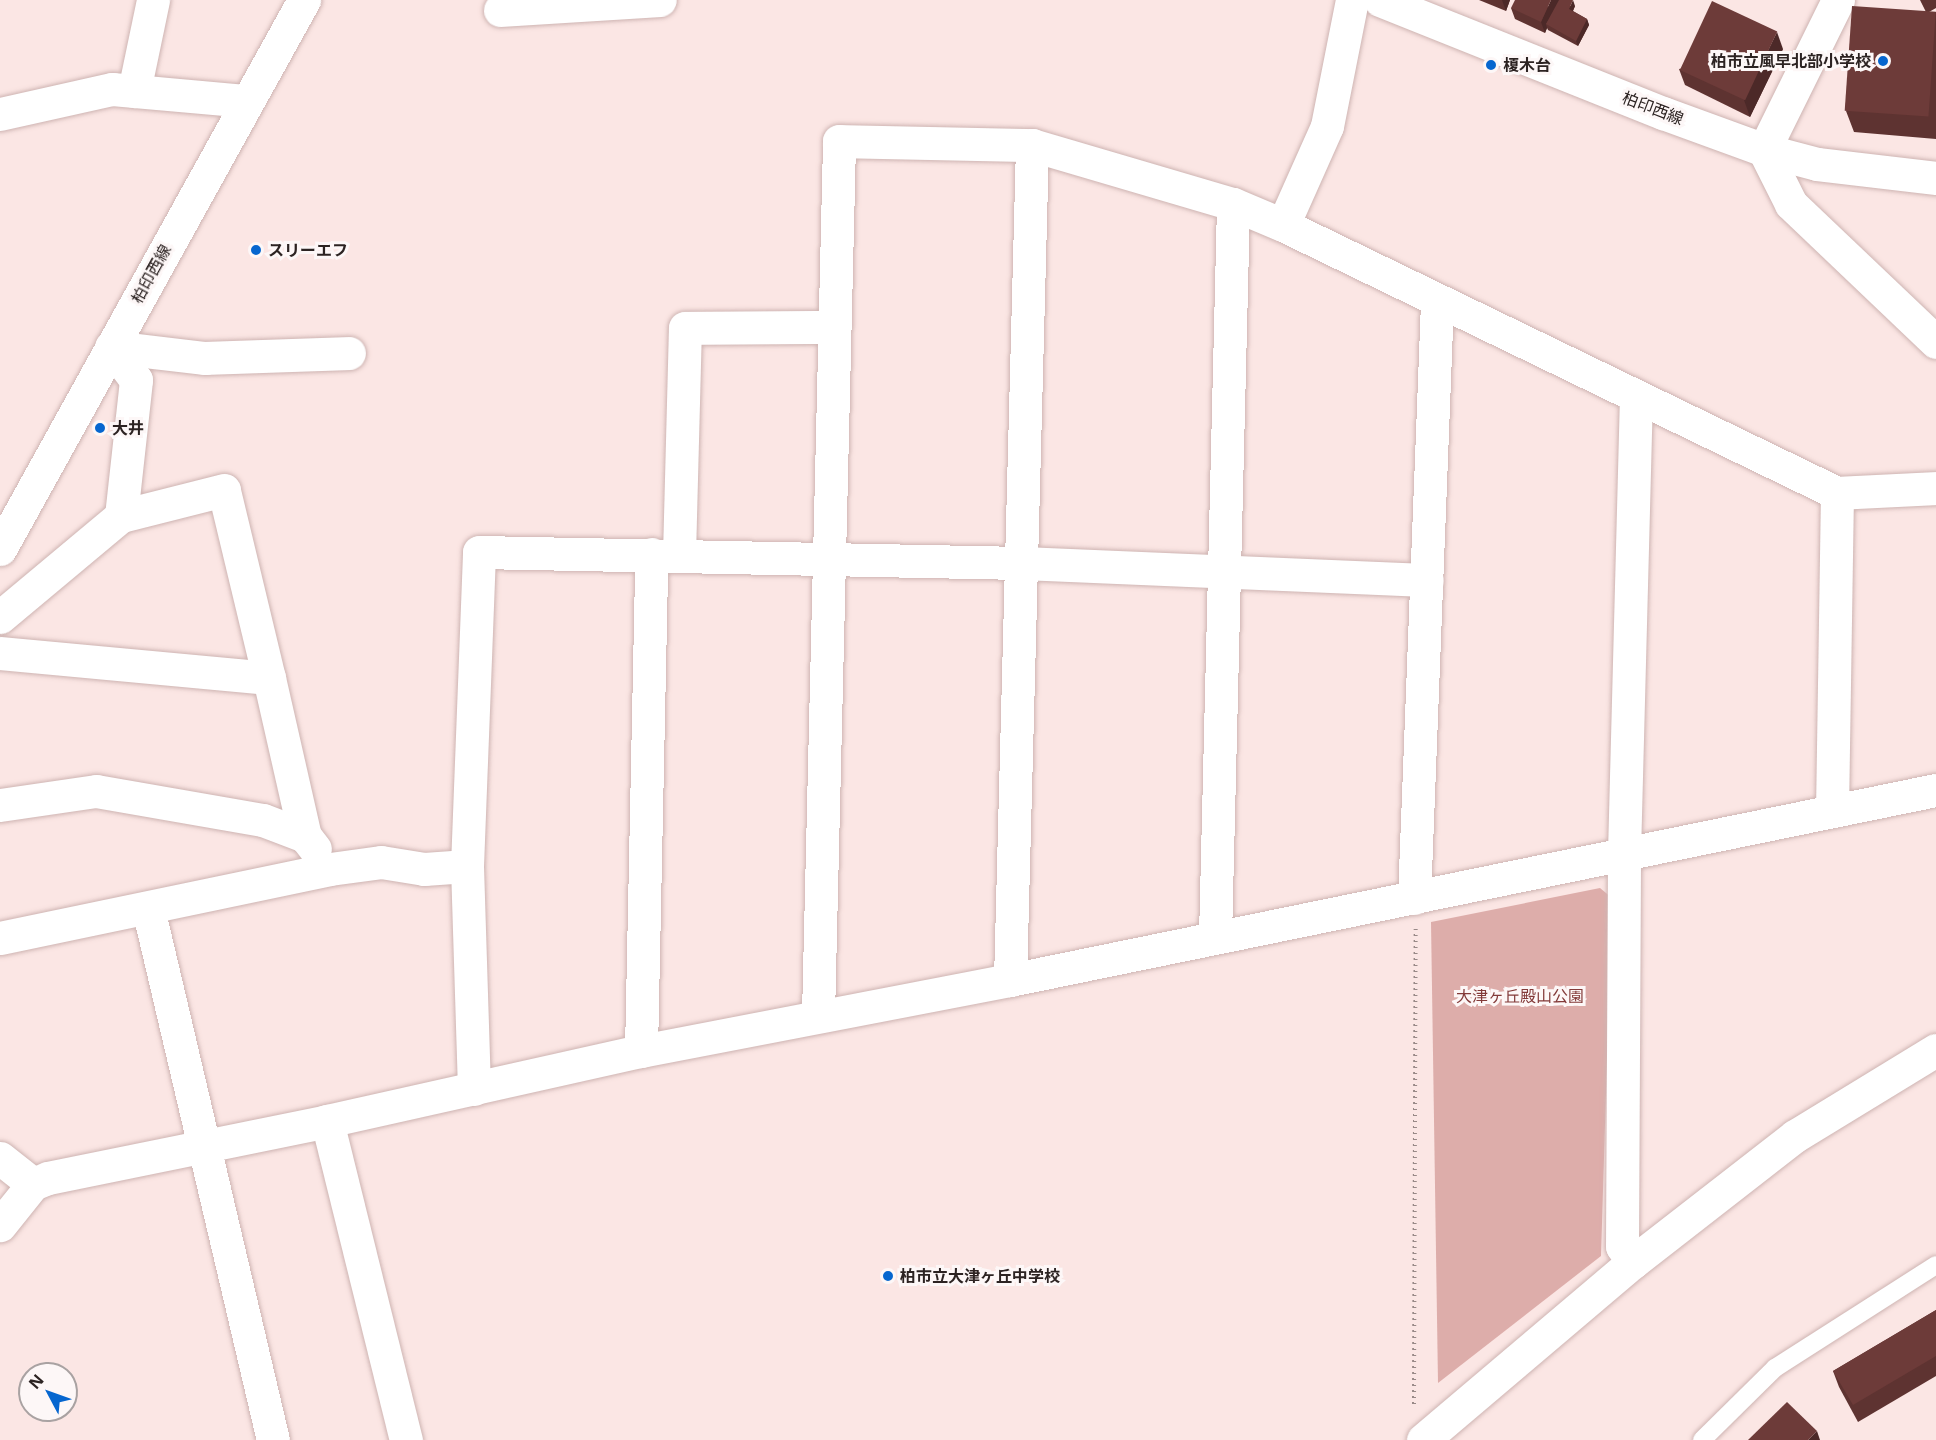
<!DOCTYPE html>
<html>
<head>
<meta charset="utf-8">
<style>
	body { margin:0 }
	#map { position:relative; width:1936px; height:1440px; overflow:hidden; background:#fbe6e4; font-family:"Noto Sans","Noto Sans JP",sans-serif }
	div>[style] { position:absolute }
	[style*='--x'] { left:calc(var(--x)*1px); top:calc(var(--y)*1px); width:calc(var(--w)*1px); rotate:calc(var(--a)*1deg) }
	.green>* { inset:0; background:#ddadaa }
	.path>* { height:4px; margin-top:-2px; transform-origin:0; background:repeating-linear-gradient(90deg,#988987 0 1.5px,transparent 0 6px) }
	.roads { filter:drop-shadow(0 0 2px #ceb4b2) drop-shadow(0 0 2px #ceb4b2) }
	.service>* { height:18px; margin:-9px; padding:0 9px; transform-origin:9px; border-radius:9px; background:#fff }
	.minor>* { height:33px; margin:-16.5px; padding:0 16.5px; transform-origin:16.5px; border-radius:16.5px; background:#fff }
	.tertiary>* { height:33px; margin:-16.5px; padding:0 16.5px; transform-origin:16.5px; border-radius:16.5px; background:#fff }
	.secondary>* { height:33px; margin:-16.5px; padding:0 16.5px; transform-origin:16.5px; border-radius:16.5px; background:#fff }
	.wall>* { inset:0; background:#5e3331 }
	.shaded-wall>* { inset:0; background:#4c2928 }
	.building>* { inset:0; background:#6d3b39; transform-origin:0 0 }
	.dots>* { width:16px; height:16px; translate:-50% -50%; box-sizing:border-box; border:3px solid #fdf7f7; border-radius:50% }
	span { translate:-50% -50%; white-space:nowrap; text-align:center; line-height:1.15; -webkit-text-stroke:6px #fdf7f7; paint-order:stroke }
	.poi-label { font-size:16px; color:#2c2322; font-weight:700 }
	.right { translate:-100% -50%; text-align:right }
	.left { translate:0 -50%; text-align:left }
	.street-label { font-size:16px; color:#2c2322 }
	.park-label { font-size:16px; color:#833a39 }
	.north { position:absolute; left:18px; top:1362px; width:60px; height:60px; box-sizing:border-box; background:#fdf7f7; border:2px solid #a9a2a2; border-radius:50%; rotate:311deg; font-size:16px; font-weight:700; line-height:24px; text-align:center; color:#2c2322 }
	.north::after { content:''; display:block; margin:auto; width:21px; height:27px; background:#0666cf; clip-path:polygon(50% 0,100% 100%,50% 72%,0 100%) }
</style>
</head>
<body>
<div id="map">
	<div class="green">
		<i style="clip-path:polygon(1600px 888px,1612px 898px,1601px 1256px,1438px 1383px,1431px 922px)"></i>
	</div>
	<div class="path">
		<i style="--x:1414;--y:1404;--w:475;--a:-89.8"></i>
	</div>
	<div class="roads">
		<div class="service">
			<i style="--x:1702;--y:1440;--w:103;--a:-44.6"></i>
			<i style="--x:1775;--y:1368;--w:191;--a:-32.6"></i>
		</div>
		<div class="minor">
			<i style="--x:1838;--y:0;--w:167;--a:116.3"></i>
			<i style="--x:1764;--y:150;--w:60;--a:63.4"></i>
			<i style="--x:1791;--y:204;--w:200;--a:43.6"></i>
			<i style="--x:500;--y:10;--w:160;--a:-3.6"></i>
			<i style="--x:134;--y:91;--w:93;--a:-78.2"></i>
			<i style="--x:0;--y:114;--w:115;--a:-12.6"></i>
			<i style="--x:112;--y:89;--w:136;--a:5.1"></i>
			<i style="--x:1283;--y:225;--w:108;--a:-66"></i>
			<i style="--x:1327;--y:126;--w:128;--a:-78.8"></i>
			<i style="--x:679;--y:555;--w:227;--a:-88.5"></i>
			<i style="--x:685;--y:328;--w:148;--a:-0.4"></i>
			<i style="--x:0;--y:617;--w:158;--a:-39.9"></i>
			<i style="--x:0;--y:653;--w:270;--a:5.3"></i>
			<i style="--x:269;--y:678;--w:162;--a:77.2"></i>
			<i style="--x:269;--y:678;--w:193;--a:-103.5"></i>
			<i style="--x:224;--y:490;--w:106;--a:165.8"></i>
			<i style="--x:121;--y:516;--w:137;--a:-83.7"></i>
			<i style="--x:136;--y:380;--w:41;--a:-127.1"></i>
			<i style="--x:111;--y:347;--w:95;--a:6.7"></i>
			<i style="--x:205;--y:358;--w:144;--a:-2"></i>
			<i style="--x:0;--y:805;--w:97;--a:-8.3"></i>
			<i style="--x:96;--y:791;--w:169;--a:9.9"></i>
			<i style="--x:263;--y:820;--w:45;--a:20.9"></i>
			<i style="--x:305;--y:836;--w:16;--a:52"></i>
			<i style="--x:1832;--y:811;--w:318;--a:-89.1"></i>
			<i style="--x:1414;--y:898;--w:597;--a:-87.79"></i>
			<i style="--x:148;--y:908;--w:546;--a:76.78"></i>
			<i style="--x:1215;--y:937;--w:733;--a:-88.59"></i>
			<i style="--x:0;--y:938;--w:337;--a:-11.8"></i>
			<i style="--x:330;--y:869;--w:51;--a:-7.8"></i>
			<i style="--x:381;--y:862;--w:44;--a:9.2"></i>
			<i style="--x:424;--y:869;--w:43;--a:-4"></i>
			<i style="--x:1010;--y:980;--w:835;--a:-88.49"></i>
			<i style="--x:818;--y:1015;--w:874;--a:-88.62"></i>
			<i style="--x:839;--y:141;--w:193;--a:1.2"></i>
			<i style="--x:1032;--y:145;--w:209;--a:16.4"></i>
			<i style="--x:1233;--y:204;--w:54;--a:22.8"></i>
			<i style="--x:1283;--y:225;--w:615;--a:25.82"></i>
			<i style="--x:1837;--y:493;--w:99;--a:-2.9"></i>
			<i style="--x:641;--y:1051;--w:497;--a:-88.8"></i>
			<i style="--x:474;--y:1089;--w:223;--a:-91.8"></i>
			<i style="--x:467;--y:866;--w:314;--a:-87.8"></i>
			<i style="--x:479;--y:552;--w:542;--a:1.16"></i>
			<i style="--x:1021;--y:563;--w:406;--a:2.4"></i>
			<i style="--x:327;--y:1121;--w:329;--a:76.1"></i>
			<i style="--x:0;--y:1158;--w:42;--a:38.2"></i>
			<i style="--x:33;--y:1184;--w:53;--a:128.8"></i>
			<i style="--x:33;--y:1184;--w:16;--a:-22"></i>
			<i style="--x:48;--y:1178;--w:285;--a:-11.5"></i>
			<i style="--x:327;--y:1121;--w:322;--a:-12.6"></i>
			<i style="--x:641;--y:1051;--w:376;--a:-10.9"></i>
			<i style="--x:1010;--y:980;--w:945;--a:-11.6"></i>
			<i style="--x:1633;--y:1262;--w:19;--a:-125"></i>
			<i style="--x:1622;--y:1246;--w:393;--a:-89.7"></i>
			<i style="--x:1624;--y:853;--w:457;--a:-88.5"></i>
		</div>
		<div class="tertiary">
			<i style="--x:1423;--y:1440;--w:275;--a:-40.3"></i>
			<i style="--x:1633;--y:1262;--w:205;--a:-37.9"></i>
			<i style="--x:1795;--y:1136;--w:165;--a:-31.4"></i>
		</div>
		<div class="secondary">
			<i style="--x:1380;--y:0;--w:305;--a:21.8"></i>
			<i style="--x:1663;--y:113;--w:108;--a:20.1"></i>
			<i style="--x:1764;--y:150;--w:55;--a:14.8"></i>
			<i style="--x:1817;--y:164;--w:120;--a:6.7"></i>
			<i style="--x:0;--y:549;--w:628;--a:-61.03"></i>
		</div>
	</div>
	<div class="wall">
		<i style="clip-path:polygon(1479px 0,1510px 0,1506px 11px)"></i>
		<i style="clip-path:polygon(1920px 0,1936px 0,1936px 8px,1929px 12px,1936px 12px,1936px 139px,1854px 132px,1846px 111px,1926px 12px)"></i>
		<i style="clip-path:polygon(1575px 6px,1573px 11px,1587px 19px,1589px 25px,1578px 46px,1548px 30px,1547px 28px,1545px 33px,1515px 19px,1511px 8px)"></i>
		<i style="clip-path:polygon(1783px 49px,1750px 117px,1685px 85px,1679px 69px)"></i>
		<i style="clip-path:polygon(1936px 1310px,1936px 1376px,1858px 1422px,1839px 1387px,1833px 1371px)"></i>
	</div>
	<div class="shaded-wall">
		<i style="clip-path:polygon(1502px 0,1510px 0,1506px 11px)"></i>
		<i style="clip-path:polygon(1551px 0,1561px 0,1546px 24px,1547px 28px,1545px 33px,1541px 22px)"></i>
		<i style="clip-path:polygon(1573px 0,1575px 6px,1571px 15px,1569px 9px)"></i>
		<i style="clip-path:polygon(1587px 19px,1589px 25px,1578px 46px,1576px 41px)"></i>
		<i style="clip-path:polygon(1777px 32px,1783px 49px,1750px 117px,1744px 100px)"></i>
		<i style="clip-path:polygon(1817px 1431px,1820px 1440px,1808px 1440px)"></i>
	</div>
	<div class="building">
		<i style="clip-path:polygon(1515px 0,1551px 0,1541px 22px,1511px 8px)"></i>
		<i style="clip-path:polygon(1559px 0,1573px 0,1569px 9px,1587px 19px,1576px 41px,1546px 24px)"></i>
		<i style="left:1712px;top:1px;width:72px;height:76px;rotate:25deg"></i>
		<i style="left:1852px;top:6px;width:84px;height:105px;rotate:4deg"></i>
		<i style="clip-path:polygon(1936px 1310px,1936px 1356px,1853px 1405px,1833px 1371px)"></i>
		<i style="clip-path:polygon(1787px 1402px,1817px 1431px,1808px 1440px,1748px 1440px)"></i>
	</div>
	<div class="dots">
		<i style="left:1883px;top:61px;background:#0666cf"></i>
		<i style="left:1491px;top:65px;background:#0666cf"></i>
		<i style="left:256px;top:250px;background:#0666cf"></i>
		<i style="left:100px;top:428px;background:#0666cf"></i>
		<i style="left:888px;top:1276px;background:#0666cf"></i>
	</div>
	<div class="poi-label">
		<span class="right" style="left:1871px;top:61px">柏市立風早北部小学校</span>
		<span class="left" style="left:1503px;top:65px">榎木台</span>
		<span class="left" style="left:268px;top:250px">スリーエフ</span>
		<span class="left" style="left:112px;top:428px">大井</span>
		<span class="left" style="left:900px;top:1276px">柏市立大津ヶ丘中学校</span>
	</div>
	<div class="street-label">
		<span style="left:1653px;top:108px;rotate:21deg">柏印西線</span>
		<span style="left:151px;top:274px;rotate:-61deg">柏印西線</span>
	</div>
	<div class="park-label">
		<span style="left:1520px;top:996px">大津ヶ丘殿山公園</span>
	</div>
	<div class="north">N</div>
</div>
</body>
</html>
